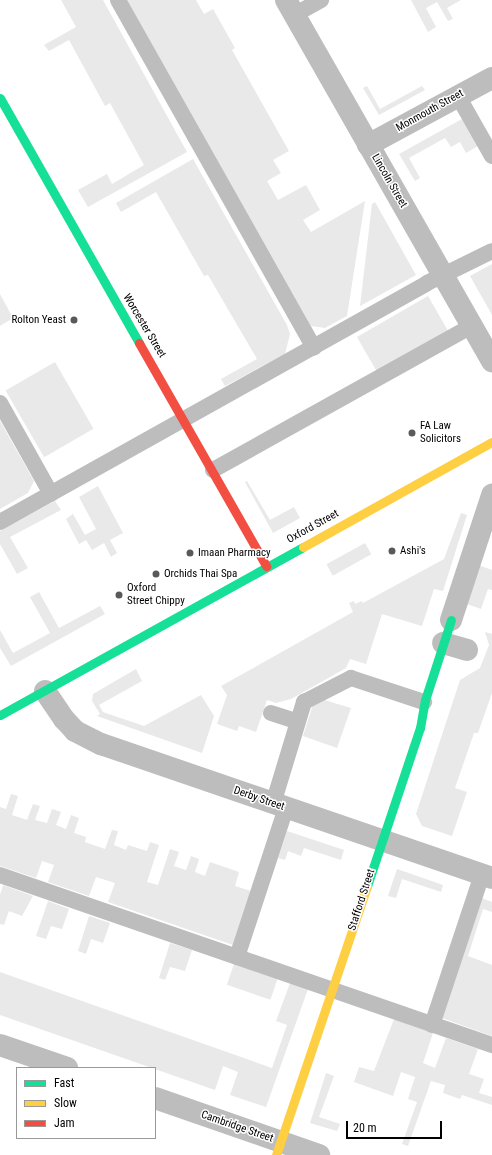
<!DOCTYPE html>
<html>
<head>
<meta charset="utf-8">
<style>
	body { margin:0 }
	#map { position:relative; width:492px; height:1155px; overflow:hidden; background:#fff; font-family:"Roboto Condensed",sans-serif }
	div>[style] { position:absolute }
	[style*='--x'] { left:calc(var(--x)*1px); top:calc(var(--y)*1px); width:calc(var(--w)*1px); rotate:calc(var(--a)*1deg) }
	.green>* { inset:0; background:#e9e9e9; transform-origin:0 0 }
	.lane>* { height:16px; margin:-8px; padding:0 8px; transform-origin:8px; border-radius:8px; background:#bdbdbd }
	.street>* { height:22px; margin:-11px; padding:0 11px; transform-origin:11px; border-radius:11px; background:#bdbdbd }
	.fast>* { height:9px; margin:-4.5px; padding:0 4.5px; transform-origin:4.5px; border-radius:4.5px; background:#16e098 }
	.slow>* { height:9px; margin:-4.5px; padding:0 4.5px; transform-origin:4.5px; border-radius:4.5px; background:#ffcf43 }
	.jam>* { height:9px; margin:-4.5px; padding:0 4.5px; transform-origin:4.5px; border-radius:4.5px; background:#f24e42 }
	.dots>* { width:11px; height:11px; translate:-50% -50%; box-sizing:border-box; border:2px solid #fff; border-radius:50% }
	span { translate:-50% -50%; white-space:nowrap; text-align:center; line-height:1.15; -webkit-text-stroke:3px #fff; paint-order:stroke }
	.street-label { font-size:11px; color:#000 }
	.poi-label { font-size:11px; color:#000 }
	.right { translate:-100% -50%; text-align:right }
	.left { translate:0 -50%; text-align:left }
	.legend { position:absolute; left:16px; top:1067px; width:140px; height:72px; box-sizing:border-box; background:#fff; border:1px solid #999; margin:0; padding:5px 7px; list-style:none; font-size:12px; color:#000 }
	.legend li { display:flex; align-items:center; gap:8px; height:20px }
	.legend b { width:20px; border:1px solid #999 }
	.scale { position:absolute; left:346px; top:1121px; width:96px; height:18px; box-sizing:border-box; border:2px solid #000; border-top:0; padding-left:5px; font-size:12px; line-height:14px; white-space:nowrap; color:#000; -webkit-text-stroke:3px #fff; paint-order:stroke }
</style>
</head>
<body>
<div id="map">
	<div class="green">
		<i style="clip-path:polygon(61px 0,103px 0,187px 152px,88px 207px,78px 190px,107px 174px,112px 184px,144px 165px,110px 103px,105px 106px,69px 40px,49px 51px,44px 45px,76px 27px)"></i>
		<i style="clip-path:polygon(127px 0,196px 0,204px 14px,213px 9px,235px 48px,232px 50px,289px 151px,273px 160px,281px 173px,267px 181px,278px 200px,306px 185px,320px 210px,303px 220px,311px 232px,365px 201px,347px 316px,325px 328px,311px 326px)"></i>
		<i style="clip-path:polygon(411px 0,461px 0,447px 8px,453px 19px,448px 21px,437px 2px,426px 8px,436px 27px,428px 32px)"></i>
		<i style="clip-path:polygon(367px 86px,380px 109px,422px 86px,425px 90px,379px 115px,363px 88px)"></i>
		<i style="clip-path:polygon(462px 119px,478px 146px,466px 153px,460px 142px,451px 147px,445px 138px,409px 158px,420px 178px,415px 181px,399px 154px)"></i>
		<i style="clip-path:polygon(193px 159px,287px 325px,290px 334px,285px 354px,225px 386px,221px 379px,257px 359px,208px 275px,204px 276px,156px 192px,121px 212px,116px 203px)"></i>
		<i style="clip-path:polygon(375px 202px,416px 275px,360px 306px,372px 204px)"></i>
		<i style="clip-path:polygon(492px 264px,492px 315px,470px 276px)"></i>
		<i style="clip-path:polygon(0 294px,13px 318px,0 326px)"></i>
		<i style="left:428px;top:296px;width:40px;height:82px;rotate:60deg"></i>
		<i style="left:55px;top:362px;width:77px;height:57px;rotate:60deg"></i>
		<i style="clip-path:polygon(0 421px,34px 481px,28px 493px,0 509px)"></i>
		<i style="clip-path:polygon(247px 481px,270px 520px,294px 507px,300px 518px,273px 533px,245px 482px)"></i>
		<i style="clip-path:polygon(98px 486px,123px 533px,110px 540px,117px 553px,111px 557px,104px 543px,92px 550px,86px 540px,79px 544px,66px 519px,73px 514px,85px 535px,96px 529px,79px 497px)"></i>
		<i style="clip-path:polygon(55px 501px,61px 510px,10px 537px,28px 568px,17px 574px,0 544px,0 531px)"></i>
		<i style="clip-path:polygon(461px 513px,467px 515px,443px 591px,434px 589px,422px 626px,382px 614px,366px 664px,350px 659px,346px 668px,291px 699px,276px 703px,267px 700px,256px 732px,239px 726px,237px 731px,217px 724px,227px 695px,221px 686px,353px 612px,349px 603px,354px 601px,355px 604px,362px 601px,363px 603px,444px 559px)"></i>
		<i style="left:365px;top:543px;width:13px;height:44px;rotate:61deg"></i>
		<i style="clip-path:polygon(478px 565px,492px 570px,492px 590px,488px 589px,481px 609px,464px 603px)"></i>
		<i style="clip-path:polygon(39px 592px,59px 628px,100px 606px,105px 614px,11px 666px,0 648px,0 630px,13px 653px,50px 633px,30px 597px)"></i>
		<i style="clip-path:polygon(485px 632px,492px 634px,492px 693px,478px 733px,474px 733px,455px 788px,467px 792px,452px 836px,422px 826px,416px 814px,460px 680px,480px 668px,489px 645px)"></i>
		<i style="clip-path:polygon(136px 669px,142px 681px,99px 705px,103px 712px,144px 726px,201px 695px,214px 716px,202px 753px,97px 716px,100px 714px,92px 701px,93px 694px)"></i>
		<i style="clip-path:polygon(321px 699px,351px 708px,337px 748px,303px 736px,313px 704px)"></i>
		<i style="clip-path:polygon(11px 794px,18px 796px,12px 815px,27px 820px,33px 804px,40px 806px,35px 820px,47px 823px,52px 809px,61px 812px,56px 825px,66px 829px,71px 815px,79px 818px,74px 833px,86px 837px,85px 842px,105px 849px,112px 830px,118px 831px,114px 845px,126px 850px,128px 845px,147px 851px,150px 842px,159px 845px,147px 882px,158px 885px,170px 849px,179px 852px,174px 866px,186px 870px,191px 856px,199px 859px,195px 872px,205px 876px,210px 862px,239px 872px,235px 886px,251px 891px,233px 945px,108px 902px,115px 883px,96px 877px,89px 896px,48px 882px,54px 865px,42px 861px,36px 878px,0 866px,0 807px,6px 809px)"></i>
		<i style="clip-path:polygon(287px 831px,344px 850px,341px 860px,304px 848px,301px 856px,288px 851px,285px 860px,278px 858px)"></i>
		<i style="clip-path:polygon(397px 869px,443px 885px,441px 892px,402px 879px,396px 898px,388px 896px)"></i>
		<i style="clip-path:polygon(3px 885px,33px 896px,22px 916px,9px 911px,4px 925px,0 924px,0 895px)"></i>
		<i style="clip-path:polygon(482px 898px,492px 902px,492px 912px,483px 909px,468px 956px,492px 965px,492px 1036px,442px 1018px)"></i>
		<i style="clip-path:polygon(48px 901px,69px 909px,62px 929px,51px 926px,46px 939px,36px 936px)"></i>
		<i style="clip-path:polygon(89px 916px,110px 923px,103px 943px,91px 939px,86px 954px,78px 951px)"></i>
		<i style="clip-path:polygon(170px 943px,192px 950px,185px 971px,170px 967px,165px 980px,159px 978px)"></i>
		<i style="left:234px;top:964px;width:46px;height:22px;rotate:19deg"></i>
		<i style="clip-path:polygon(0 972px,272px 1068px,287px 1025px,276px 1021px,290px 983px,308px 989px,266px 1107px,230px 1095px,238px 1072px,223px 1066px,215px 1090px,0 1015px)"></i>
		<i style="clip-path:polygon(394px 1019px,433px 1033px,423px 1063px,435px 1068px,446px 1038px,478px 1049px,469px 1074px,484px 1079px,479px 1093px,492px 1097px,492px 1105px,462px 1095px,460px 1099px,443px 1093px,445px 1085px,431px 1081px,408px 1146px,402px 1144px,417px 1102px,408px 1099px,415px 1077px,401px 1072px,393px 1096px,354px 1082px,359px 1067px,374px 1071px)"></i>
		<i style="clip-path:polygon(326px 1073px,334px 1076px,319px 1117px,340px 1124px,337px 1131px,310px 1123px)"></i>
	</div>
	<div class="lane">
		<i style="--x:118;--y:0;--w:399;--a:60.6"></i>
		<i style="--x:294;--y:15;--w:31;--a:-29"></i>
		<i style="--x:458;--y:96;--w:69;--a:60.5"></i>
		<i style="--x:0;--y:403;--w:104;--a:60.7"></i>
		<i style="--x:213;--y:470;--w:296;--a:-29.1"></i>
		<i style="--x:0;--y:522;--w:489;--a:-29.2"></i>
		<i style="--x:427;--y:283;--w:72;--a:-26.2"></i>
		<i style="--x:271;--y:713;--w:28;--a:18"></i>
		<i style="--x:273;--y:804;--w:107;--a:-73.1"></i>
		<i style="--x:304;--y:702;--w:53;--a:-27.1"></i>
		<i style="--x:351;--y:678;--w:77;--a:18.2"></i>
		<i style="--x:0;--y:875;--w:521;--a:19.06"></i>
		<i style="--x:237;--y:957;--w:157;--a:-71.8"></i>
		<i style="--x:432;--y:1025;--w:158;--a:-71.6"></i>
	</div>
	<div class="street">
		<i style="--x:286;--y:0;--w:416;--a:60.3"></i>
		<i style="--x:368;--y:145;--w:141;--a:-28.4"></i>
		<i style="--x:451;--y:620;--w:132;--a:-71.8"></i>
		<i style="--x:443;--y:643;--w:25;--a:16"></i>
		<i style="--x:45;--y:691;--w:34;--a:56"></i>
		<i style="--x:64;--y:719;--w:16;--a:47"></i>
		<i style="--x:75;--y:731;--w:29;--a:27"></i>
		<i style="--x:101;--y:744;--w:413;--a:18.9"></i>
		<i style="--x:0;--y:1045;--w:71;--a:18.9"></i>
		<i style="--x:155;--y:1098;--w:174;--a:19.2"></i>
	</div>
	<div class="fast">
		<i style="--x:0;--y:98;--w:282;--a:60.4"></i>
		<i style="--x:0;--y:715;--w:346;--a:-29"></i>
		<i style="--x:367;--y:886;--w:167;--a:-71.5"></i>
		<i style="--x:420;--y:728;--w:28;--a:-80"></i>
		<i style="--x:425;--y:700;--w:84;--a:-72"></i>
	</div>
	<div class="slow">
		<i style="--x:303;--y:547;--w:216;--a:-29.1"></i>
		<i style="--x:276;--y:1155;--w:284;--a:-71.3"></i>
	</div>
	<div class="jam">
		<i style="--x:139;--y:343;--w:257;--a:60.3"></i>
	</div>
	<div class="dots">
		<i style="left:74px;top:320px;background:#595959"></i>
		<i style="left:412px;top:433px;background:#595959"></i>
		<i style="left:392px;top:551px;background:#595959"></i>
		<i style="left:190px;top:553px;background:#595959"></i>
		<i style="left:156px;top:574px;background:#595959"></i>
		<i style="left:119px;top:595px;background:#595959"></i>
	</div>
	<div class="street-label">
		<span style="left:430px;top:111px;rotate:-29deg">Monmouth Street</span>
		<span style="left:389px;top:181px;rotate:60deg">Lincoln Street</span>
		<span style="left:144px;top:326px;rotate:59deg">Worcester Street</span>
		<span style="left:313px;top:527px;rotate:-29deg">Oxford Street</span>
		<span style="left:259px;top:799px;rotate:19deg">Derby Street</span>
		<span style="left:362px;top:900px;rotate:-72deg">Stafford Street</span>
		<span style="left:237px;top:1127px;rotate:19deg">Cambridge Street</span>
	</div>
	<div class="poi-label">
		<span class="right" style="left:66px;top:320px">Rolton Yeast</span>
		<span class="left" style="left:420px;top:433px">FA Law<br>Solicitors</span>
		<span class="left" style="left:400px;top:551px">Ashi's</span>
		<span class="left" style="left:198px;top:553px">Imaan Pharmacy</span>
		<span class="left" style="left:164px;top:574px">Orchids Thai Spa</span>
		<span class="left" style="left:127px;top:595px">Oxford<br>Street Chippy</span>
	</div>
	<ul class="legend">
	<li><b style="height:5px;background:#16e098"></b>Fast</li>
	<li><b style="height:5px;background:#ffcf43"></b>Slow</li>
	<li><b style="height:5px;background:#f24e42"></b>Jam</li>
	</ul>
	<div class="scale">20 m</div>
</div>
</body>
</html>
